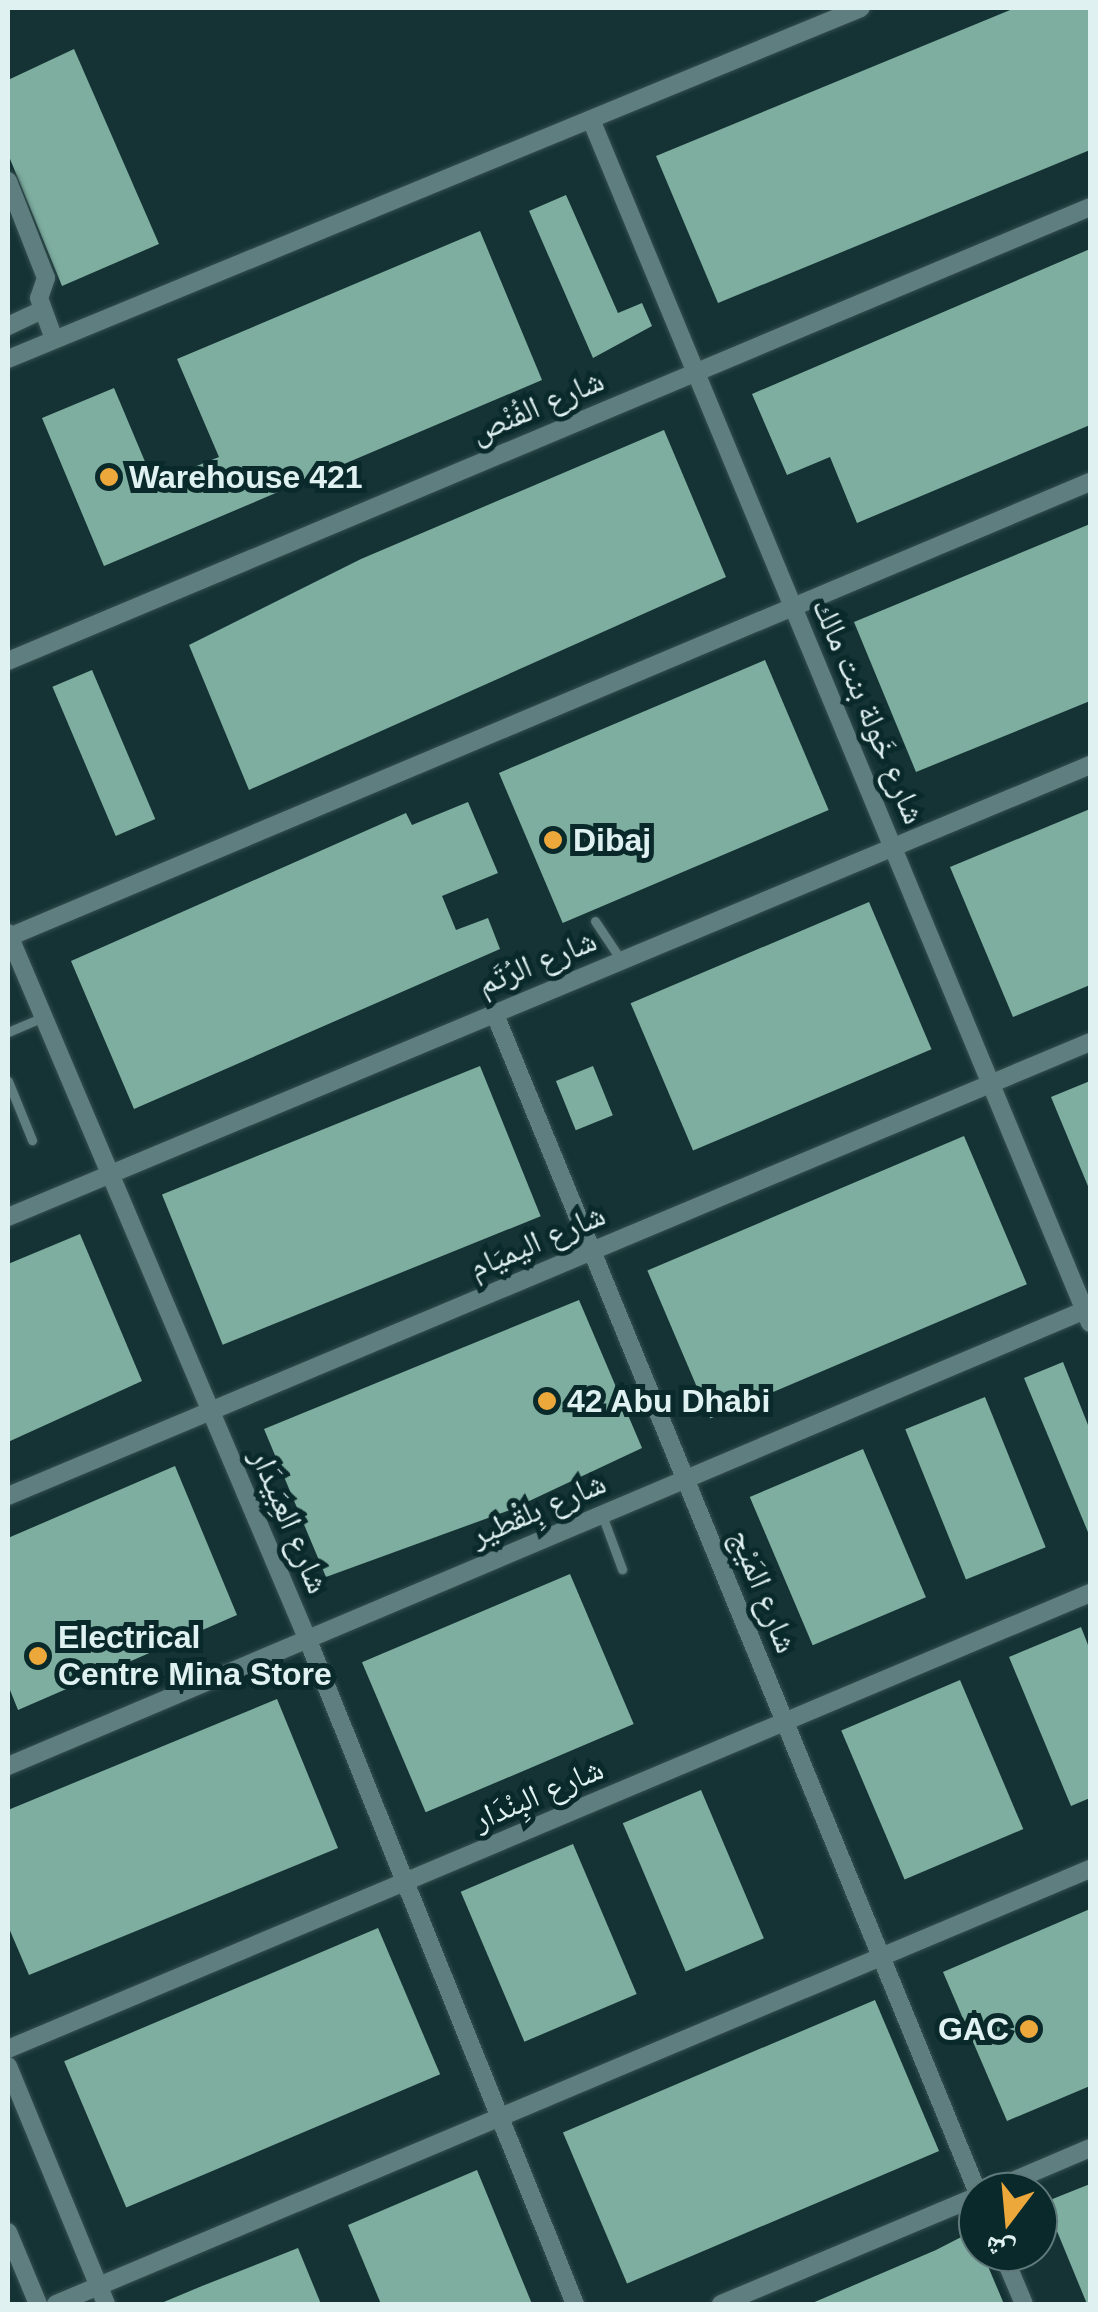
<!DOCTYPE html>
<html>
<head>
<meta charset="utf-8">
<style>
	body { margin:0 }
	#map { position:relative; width:1098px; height:2312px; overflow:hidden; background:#153335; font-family:Helvetica,"Noto Naskh Arabic",sans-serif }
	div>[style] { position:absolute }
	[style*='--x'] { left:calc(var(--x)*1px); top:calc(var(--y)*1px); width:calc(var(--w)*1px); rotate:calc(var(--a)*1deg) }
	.building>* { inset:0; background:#7eae9f; transform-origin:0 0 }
	.roads { filter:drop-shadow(0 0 2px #364e4f) drop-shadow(0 0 2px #364e4f) }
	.service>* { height:9px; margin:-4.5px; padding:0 4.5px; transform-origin:4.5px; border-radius:4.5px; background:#5f7e7f }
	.minor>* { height:18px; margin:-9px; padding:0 9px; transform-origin:9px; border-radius:9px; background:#5f7e7f }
	.dots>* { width:28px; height:28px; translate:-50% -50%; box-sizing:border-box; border:5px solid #0a292a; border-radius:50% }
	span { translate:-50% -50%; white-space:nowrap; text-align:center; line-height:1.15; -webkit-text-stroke:10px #0a292a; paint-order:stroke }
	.street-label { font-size:32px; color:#e0f1f2 }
	.poi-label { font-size:32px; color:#e0f1f2; font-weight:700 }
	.left { translate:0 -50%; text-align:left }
	.right { translate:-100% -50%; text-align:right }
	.frame { position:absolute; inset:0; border:10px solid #e0f1f2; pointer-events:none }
	.north { position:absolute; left:958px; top:2172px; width:100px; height:100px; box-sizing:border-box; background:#0a292a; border:2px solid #60797a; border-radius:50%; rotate:196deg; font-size:28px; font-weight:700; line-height:40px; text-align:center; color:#e0f1f2 }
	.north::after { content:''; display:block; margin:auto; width:35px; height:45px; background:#eda83c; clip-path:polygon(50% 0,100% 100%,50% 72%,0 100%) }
</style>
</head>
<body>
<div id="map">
	<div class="building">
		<i style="clip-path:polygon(1015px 8px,1090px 8px,1090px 150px,718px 303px,656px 156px)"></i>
		<i style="clip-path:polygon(74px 49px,159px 244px,62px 286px,8px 154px,8px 80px)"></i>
		<i style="clip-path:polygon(566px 195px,618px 313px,642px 303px,652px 326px,593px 358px,529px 211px)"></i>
		<i style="clip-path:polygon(480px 231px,542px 380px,104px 566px,42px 418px,114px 388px,154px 483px,219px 457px,177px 359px)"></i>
		<i style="clip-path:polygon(1090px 249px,1090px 425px,857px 523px,830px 457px,787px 475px,752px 394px)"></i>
		<i style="clip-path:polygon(664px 430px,726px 577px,249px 790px,189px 645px,361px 559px)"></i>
		<i style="clip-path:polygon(1090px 524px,1090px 701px,916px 772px,854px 622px)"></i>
		<i style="left:765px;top:660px;width:163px;height:289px;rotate:67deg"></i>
		<i style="left:92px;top:670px;width:162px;height:43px;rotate:67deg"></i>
		<i style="clip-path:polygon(468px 802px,498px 873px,442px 896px,456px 930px,488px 918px,500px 949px,134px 1109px,71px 961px,406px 813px,412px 825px)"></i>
		<i style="clip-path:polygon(1090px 809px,1090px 985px,1013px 1017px,950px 867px)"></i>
		<i style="left:869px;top:902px;width:160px;height:259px;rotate:67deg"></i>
		<i style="left:480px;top:1066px;width:162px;height:343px;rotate:68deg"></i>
		<i style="left:593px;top:1066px;width:53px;height:40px;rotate:68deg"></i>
		<i style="clip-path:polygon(1090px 1081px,1090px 1191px,1051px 1097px)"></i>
		<i style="left:964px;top:1136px;width:161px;height:344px;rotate:67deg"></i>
		<i style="clip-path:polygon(80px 1234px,142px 1381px,8px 1442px,8px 1264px)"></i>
		<i style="clip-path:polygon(579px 1300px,642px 1448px,510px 1510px,326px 1577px,264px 1429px)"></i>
		<i style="clip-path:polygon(1063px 1362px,1090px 1430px,1090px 1537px,1024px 1378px)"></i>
		<i style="left:985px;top:1397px;width:162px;height:86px;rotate:68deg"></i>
		<i style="left:863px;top:1449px;width:161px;height:123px;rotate:67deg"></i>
		<i style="clip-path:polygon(175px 1466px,237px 1615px,18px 1710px,8px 1685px,8px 1538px)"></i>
		<i style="left:570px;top:1574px;width:163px;height:226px;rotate:67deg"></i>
		<i style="clip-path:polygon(1081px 1627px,1090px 1650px,1090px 1798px,1071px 1806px,1009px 1657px)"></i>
		<i style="left:960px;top:1680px;width:162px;height:129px;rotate:67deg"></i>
		<i style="clip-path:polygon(277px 1699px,338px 1848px,29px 1975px,8px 1926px,8px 1810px)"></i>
		<i style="left:701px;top:1790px;width:161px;height:85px;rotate:67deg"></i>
		<i style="left:573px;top:1844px;width:163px;height:122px;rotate:67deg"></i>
		<i style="clip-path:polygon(1090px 1909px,1090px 2086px,1007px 2121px,943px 1972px)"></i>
		<i style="left:378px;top:1928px;width:159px;height:341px;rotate:67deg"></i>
		<i style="left:875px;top:2000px;width:164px;height:339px;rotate:67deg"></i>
		<i style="clip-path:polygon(477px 2170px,532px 2304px,381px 2304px,348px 2225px)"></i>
		<i style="clip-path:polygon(1090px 2184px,1090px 2304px,1087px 2304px,1045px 2202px)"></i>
		<i style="clip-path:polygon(973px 2231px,1004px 2304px,810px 2304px,936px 2250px)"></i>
		<i style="clip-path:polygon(298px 2248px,321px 2304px,159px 2304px,202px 2286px)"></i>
	</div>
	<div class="roads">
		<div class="service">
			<i style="--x:595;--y:921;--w:47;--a:56.3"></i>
			<i style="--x:8;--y:1032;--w:38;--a:-23"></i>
			<i style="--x:8;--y:1081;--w:64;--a:67.9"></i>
			<i style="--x:602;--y:1515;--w:58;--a:69.7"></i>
		</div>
		<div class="minor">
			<i style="--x:592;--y:122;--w:1300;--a:67.48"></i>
			<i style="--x:8;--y:181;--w:104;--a:68.6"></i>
			<i style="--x:46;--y:278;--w:21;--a:109"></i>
			<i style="--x:39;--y:298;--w:44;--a:69.9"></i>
			<i style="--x:8;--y:326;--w:38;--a:-25"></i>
			<i style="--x:8;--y:359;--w:922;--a:-22.37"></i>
			<i style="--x:8;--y:661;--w:1173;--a:-22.76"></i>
			<i style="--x:8;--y:933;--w:766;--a:67.02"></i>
			<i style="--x:307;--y:1638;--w:718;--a:68.08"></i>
			<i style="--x:9;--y:937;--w:1173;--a:-22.83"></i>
			<i style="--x:494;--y:1012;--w:1276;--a:67.72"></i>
			<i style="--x:8;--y:1217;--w:1173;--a:-22.67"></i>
			<i style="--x:8;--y:1496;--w:1173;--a:-22.76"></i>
			<i style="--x:8;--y:1766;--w:1175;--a:-22.94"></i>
			<i style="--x:8;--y:2049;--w:1174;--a:-22.85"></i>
			<i style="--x:8;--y:2066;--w:257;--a:67.6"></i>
			<i style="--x:987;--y:2192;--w:112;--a:-23.1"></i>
			<i style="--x:8;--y:2232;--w:78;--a:67.4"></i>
			<i style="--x:1002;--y:2252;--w:56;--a:67.1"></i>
			<i style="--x:56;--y:2304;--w:1122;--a:-22.82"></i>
			<i style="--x:721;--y:2304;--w:279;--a:-22.8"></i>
		</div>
	</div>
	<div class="dots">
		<i style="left:109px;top:477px;background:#eda83c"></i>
		<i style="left:553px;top:840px;background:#eda83c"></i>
		<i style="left:547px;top:1401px;background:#eda83c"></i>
		<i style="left:38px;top:1656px;background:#eda83c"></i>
		<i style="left:1029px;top:2029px;background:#eda83c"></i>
	</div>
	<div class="street-label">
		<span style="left:537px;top:406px;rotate:-23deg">شارع الفُنْص</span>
		<span style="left:869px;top:711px;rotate:67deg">شارع خَولة بنت مالك</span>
		<span style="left:537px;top:962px;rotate:-22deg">شارع الرُتَم</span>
		<span style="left:537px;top:1241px;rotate:-23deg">شارع اليميَام</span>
		<span style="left:538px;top:1509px;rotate:-23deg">شارع بِلقْطير</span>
		<span style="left:290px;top:1521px;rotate:67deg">شارع العِبَيدَار</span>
		<span style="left:764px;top:1591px;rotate:68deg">شارع المَيْج</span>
		<span style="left:538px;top:1794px;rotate:-23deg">شارع البِنْدَار</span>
	</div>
	<div class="poi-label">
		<span class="left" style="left:129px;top:477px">Warehouse 421</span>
		<span class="left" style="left:573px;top:840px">Dibaj</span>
		<span class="left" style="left:567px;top:1401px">42 Abu Dhabi</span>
		<span class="left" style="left:58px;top:1656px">Electrical<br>Centre Mina Store</span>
		<span class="right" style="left:1009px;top:2029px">GAC</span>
	</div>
	<div class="frame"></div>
	<div class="north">ش</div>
</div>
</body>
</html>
